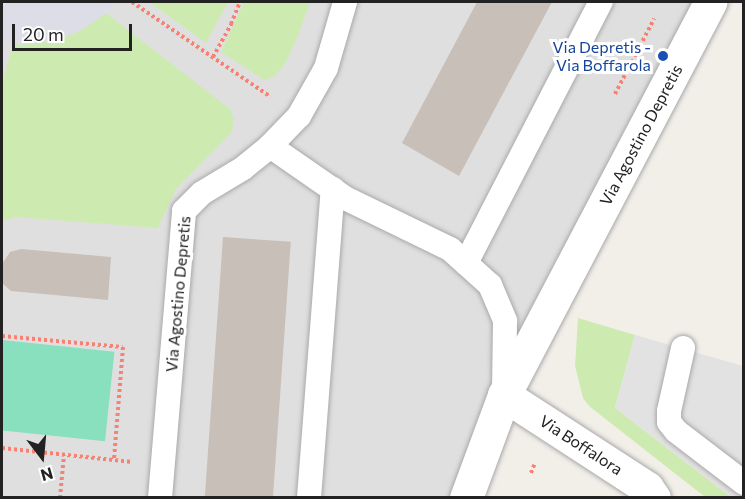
<!DOCTYPE html>
<html>
<head>
<meta charset="utf-8">
<style>
	body { margin:0 }
	#map { position:relative; width:745px; height:499px; overflow:hidden; background:#f2efe9; font-family:Commissioner,sans-serif }
	div>[style] { position:absolute }
	[style*='--x'] { left:calc(var(--x)*1px); top:calc(var(--y)*1px); width:calc(var(--w)*1px); rotate:calc(var(--a)*1deg) }
	.residential>* { inset:0; background:#e0dfdf }
	.grass>* { inset:0; background:#cdebb0 }
	.pitch>* { inset:0; background:#88e0be; transform-origin:0 0 }
	.parking>* { inset:0; background:#e2e2e2 }
	.plaza>* { inset:0; background:#dddde8 }
	.building>* { inset:0; background:#c7bfb8; transform-origin:0 0 }
	.path>* { height:4px; margin-top:-2px; transform-origin:0; background:repeating-linear-gradient(90deg,#fa8072 0 3px,transparent 0 6px) }
	.roads { filter:drop-shadow(0 0 2px #a9a9a9) drop-shadow(0 0 2px #a9a9a9) }
	.service>* { height:24px; margin:-12px; padding:0 12px; transform-origin:12px; border-radius:12px; background:#fff }
	.minor>* { height:33px; margin:-16.5px; padding:0 16.5px; transform-origin:16.5px; border-radius:16.5px; background:#fff }
	.dots>* { width:16px; height:16px; translate:-50% -50%; box-sizing:border-box; border:3px solid #fff; border-radius:50% }
	span { translate:-50% -50%; white-space:nowrap; text-align:center; line-height:1.15; -webkit-text-stroke:6px #fff; paint-order:stroke }
	.transit-label { font-size:16px; color:#164399 }
	.right { translate:-100% -50%; text-align:right }
	.street-label { font-size:16px; color:#222 }
	.frame { position:absolute; inset:0; border:3px solid #222; pointer-events:none }
	.north { position:absolute; left:12px; top:427px; width:60px; height:60px; -webkit-text-stroke:4px #fff; paint-order:stroke; rotate:164deg; font-size:16px; font-weight:700; line-height:24px; text-align:center; color:#222 }
	.north::after { content:''; display:block; margin:auto; width:21px; height:27px; background:#222; clip-path:polygon(50% 0,100% 100%,50% 72%,0 100%) }
	.scale { position:absolute; left:12px; top:24px; width:120px; height:27px; box-sizing:border-box; border:3px solid #222; border-top:0; padding-left:8px; font-size:18px; line-height:21px; white-space:nowrap; color:#222; -webkit-text-stroke:4px #fff; paint-order:stroke }
</style>
</head>
<body>
<div id="map">
	<div class="residential">
		<i style="clip-path:polygon(2px 2px,706px 2px,462px 498px,2px 497px)"></i>
	</div>
	<div class="grass">
		<i style="clip-path:polygon(149px 2px,228px 2px,206px 43px)"></i>
		<i style="clip-path:polygon(244px 2px,310px 2px,298px 36px,285px 64px,275px 76px,264px 80px,221px 52px)"></i>
		<i style="clip-path:polygon(106px 13px,230px 109px,234px 118px,232px 132px,176px 189px,158px 228px,16px 217px,2px 221px,2px 85px,13px 43px,21px 45px,78px 32px)"></i>
		<i style="clip-path:polygon(578px 318px,635px 335px,615px 408px,731px 497px,705px 497px,589px 406px,583px 398px,575px 366px)"></i>
	</div>
	<div class="pitch">
		<i style="left:2px;top:340px;width:113px;height:90px;rotate:6deg"></i>
	</div>
	<div class="parking">
		<i style="clip-path:polygon(635px 335px,743px 366px,743px 497px,731px 497px,615px 408px)"></i>
	</div>
	<div class="plaza">
		<i style="clip-path:polygon(2px 2px,116px 2px,101px 17px,78px 32px,53px 41px,21px 45px,2px 40px)"></i>
	</div>
	<div class="building">
		<i style="clip-path:polygon(477px 2px,552px 2px,459px 176px,402px 143px)"></i>
		<i style="left:223px;top:237px;width:68px;height:262px;rotate:4deg"></i>
		<i style="clip-path:polygon(21px 249px,111px 257px,108px 300px,11px 291px,2px 283px,2px 264px,10px 252px)"></i>
	</div>
	<div class="path">
		<i style="--x:132;--y:2;--w:168;--a:34.4"></i>
		<i style="--x:213;--y:57;--w:38;--a:-61"></i>
		<i style="--x:231;--y:24;--w:24;--a:-68"></i>
		<i style="--x:615;--y:94;--w:85;--a:-62.5"></i>
		<i style="--x:2;--y:336;--w:121;--a:5.2"></i>
		<i style="--x:123;--y:347;--w:113;--a:94.6"></i>
		<i style="--x:2;--y:448;--w:131;--a:6.1"></i>
		<i style="--x:531;--y:473;--w:9;--a:-69"></i>
		<i style="--x:60;--y:498;--w:43;--a:-84.7"></i>
	</div>
	<div class="roads">
		<div class="service">
			<i style="--x:270;--y:146;--w:91;--a:34.7"></i>
			<i style="--x:345;--y:198;--w:117;--a:25.9"></i>
			<i style="--x:450;--y:249;--w:54;--a:42"></i>
			<i style="--x:490;--y:285;--w:39;--a:67"></i>
			<i style="--x:505;--y:321;--w:69;--a:90.8"></i>
			<i style="--x:466;--y:263;--w:294;--a:-62.7"></i>
			<i style="--x:683;--y:348;--w:65;--a:102.5"></i>
			<i style="--x:669;--y:411;--w:11;--a:90"></i>
			<i style="--x:669;--y:422;--w:11;--a:52"></i>
			<i style="--x:676;--y:431;--w:86;--a:37.4"></i>
			<i style="--x:160;--y:498;--w:288;--a:-85.2"></i>
			<i style="--x:184;--y:211;--w:25;--a:-45"></i>
			<i style="--x:202;--y:193;--w:47;--a:-31"></i>
			<i style="--x:242;--y:169;--w:36;--a:-39"></i>
			<i style="--x:270;--y:146;--w:42;--a:-46"></i>
			<i style="--x:299;--y:116;--w:55;--a:-60.6"></i>
			<i style="--x:326;--y:68;--w:69;--a:-73.9"></i>
			<i style="--x:309;--y:498;--w:310;--a:-85.6"></i>
		</div>
		<div class="minor">
			<i style="--x:504;--y:395;--w:171;--a:33"></i>
			<i style="--x:647;--y:488;--w:12;--a:55"></i>
			<i style="--x:466;--y:498;--w:110;--a:-69.7"></i>
			<i style="--x:504;--y:395;--w:444;--a:-62.3"></i>
		</div>
	</div>
	<div class="dots">
		<i style="left:663px;top:56px;background:#1a4fb4"></i>
	</div>
	<div class="transit-label">
		<span class="right" style="left:651px;top:56px">Via Depretis -<br>Via Boffarola</span>
	</div>
	<div class="street-label">
		<span style="left:641px;top:135px;rotate:-62deg">Via Agostino Depretis</span>
		<span style="left:178px;top:294px;rotate:-85deg">Via Agostino Depretis</span>
		<span style="left:581px;top:445px;rotate:33deg">Via Boffalora</span>
	</div>
	<div class="frame"></div>
	<div class="north">N</div>
	<div class="scale">20 m</div>
</div>
</body>
</html>
